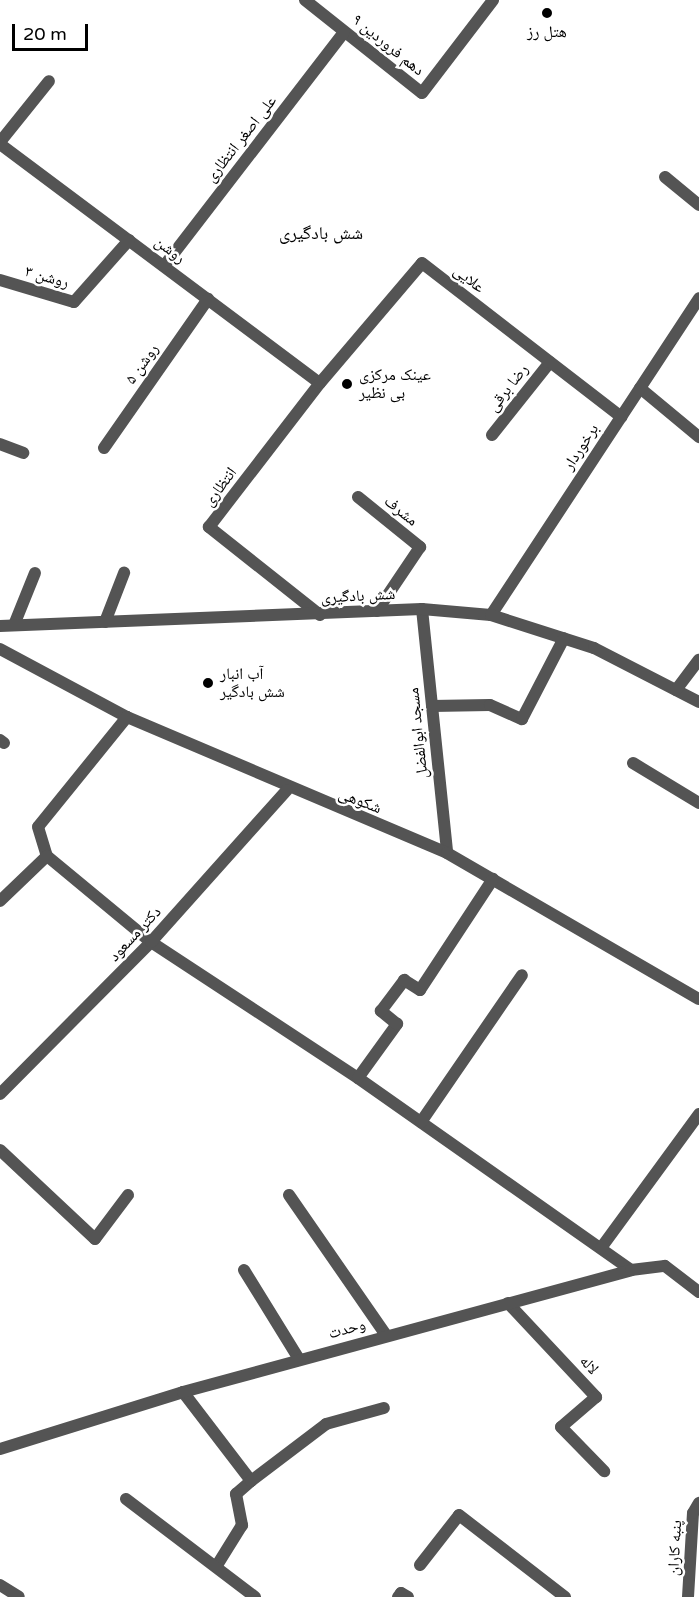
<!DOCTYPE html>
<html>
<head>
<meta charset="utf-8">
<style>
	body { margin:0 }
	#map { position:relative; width:699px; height:1597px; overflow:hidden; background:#fff; font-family:"Varela Round","Noto Naskh Arabic",sans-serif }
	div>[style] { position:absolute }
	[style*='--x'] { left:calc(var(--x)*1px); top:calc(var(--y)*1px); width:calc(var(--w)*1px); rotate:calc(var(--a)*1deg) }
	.service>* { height:12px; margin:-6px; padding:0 6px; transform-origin:6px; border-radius:6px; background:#545454 }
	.minor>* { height:12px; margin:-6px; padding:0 6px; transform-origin:6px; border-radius:6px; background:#545454 }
	.dots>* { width:16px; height:16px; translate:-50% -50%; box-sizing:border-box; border:3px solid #fff; border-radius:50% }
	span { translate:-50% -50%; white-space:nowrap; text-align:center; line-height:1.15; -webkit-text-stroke:5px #fff; paint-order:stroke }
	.poi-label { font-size:16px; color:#000 }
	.left { translate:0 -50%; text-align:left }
	.street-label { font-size:16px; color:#000 }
	.neighbourhood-label { font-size:18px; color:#000 }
	.scale { position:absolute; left:12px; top:24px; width:76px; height:27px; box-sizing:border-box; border:3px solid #000; border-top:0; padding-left:8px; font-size:18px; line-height:21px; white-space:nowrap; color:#000; -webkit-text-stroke:4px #fff; paint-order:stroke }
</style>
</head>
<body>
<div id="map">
	<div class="service">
		<i style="--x:0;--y:740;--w:5;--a:37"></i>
	</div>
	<div class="minor">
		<i style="--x:305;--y:0;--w:149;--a:38.5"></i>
		<i style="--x:422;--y:93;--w:117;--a:-52.6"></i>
		<i style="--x:0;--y:142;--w:78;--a:-51.2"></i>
		<i style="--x:0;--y:144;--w:399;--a:36.8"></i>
		<i style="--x:665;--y:177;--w:44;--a:39.5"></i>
		<i style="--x:164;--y:266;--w:295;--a:-52.4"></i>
		<i style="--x:0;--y:280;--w:77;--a:16.6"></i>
		<i style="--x:74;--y:302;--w:83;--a:-48.4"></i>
		<i style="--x:640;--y:388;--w:77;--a:39.7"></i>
		<i style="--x:492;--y:435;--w:93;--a:-51.5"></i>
		<i style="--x:0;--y:444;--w:25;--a:21"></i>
		<i style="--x:104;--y:448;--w:182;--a:-55.1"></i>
		<i style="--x:358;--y:497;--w:80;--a:38.9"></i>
		<i style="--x:420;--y:547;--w:77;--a:123.9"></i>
		<i style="--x:422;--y:609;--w:245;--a:84.1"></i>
		<i style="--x:320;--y:615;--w:142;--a:-141.6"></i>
		<i style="--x:209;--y:527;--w:182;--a:-52.4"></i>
		<i style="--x:320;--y:383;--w:157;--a:-49.6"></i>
		<i style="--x:422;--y:263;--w:252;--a:37.7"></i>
		<i style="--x:491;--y:615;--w:379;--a:-56.7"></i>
		<i style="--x:105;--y:622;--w:53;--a:-68.8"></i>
		<i style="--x:14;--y:625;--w:56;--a:-68"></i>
		<i style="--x:0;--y:626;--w:422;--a:-2.3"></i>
		<i style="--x:422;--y:609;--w:69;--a:5"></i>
		<i style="--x:491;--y:615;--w:108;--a:17.8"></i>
		<i style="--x:594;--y:648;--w:118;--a:27.2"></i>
		<i style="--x:0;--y:649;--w:144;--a:28.2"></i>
		<i style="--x:127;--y:717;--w:348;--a:23"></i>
		<i style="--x:447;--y:853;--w:291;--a:30.1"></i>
		<i style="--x:676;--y:690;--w:38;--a:-53"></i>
		<i style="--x:432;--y:706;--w:58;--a:-1"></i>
		<i style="--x:490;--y:705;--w:35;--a:24"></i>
		<i style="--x:522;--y:719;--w:91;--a:-62.6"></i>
		<i style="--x:127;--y:717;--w:141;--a:129"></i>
		<i style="--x:38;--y:827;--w:30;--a:73"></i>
		<i style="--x:47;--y:856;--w:135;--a:39.6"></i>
		<i style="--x:151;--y:942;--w:248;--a:33.3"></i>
		<i style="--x:358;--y:1078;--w:334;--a:35.1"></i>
		<i style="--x:633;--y:763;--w:77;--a:31.2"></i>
		<i style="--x:0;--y:901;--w:65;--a:-43.8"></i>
		<i style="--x:358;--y:1078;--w:67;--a:-54.2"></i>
		<i style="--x:397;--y:1024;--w:21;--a:-141"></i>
		<i style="--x:381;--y:1011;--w:39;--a:-53"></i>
		<i style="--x:404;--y:980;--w:19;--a:32"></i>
		<i style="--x:420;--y:990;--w:133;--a:-56.7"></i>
		<i style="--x:0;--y:1094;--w:214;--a:-45.2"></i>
		<i style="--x:151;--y:942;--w:204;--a:-48.2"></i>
		<i style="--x:421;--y:1122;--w:178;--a:-55.5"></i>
		<i style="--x:0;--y:1150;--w:130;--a:43.1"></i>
		<i style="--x:95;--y:1239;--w:55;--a:-53.1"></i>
		<i style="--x:289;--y:1195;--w:170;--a:55.3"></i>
		<i style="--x:601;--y:1248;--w:166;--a:-53.8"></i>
		<i style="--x:244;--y:1270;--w:105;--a:58.3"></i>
		<i style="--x:508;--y:1303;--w:129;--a:46.9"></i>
		<i style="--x:596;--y:1397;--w:46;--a:139.4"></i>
		<i style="--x:561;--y:1427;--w:62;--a:45.7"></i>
		<i style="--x:183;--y:1392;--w:112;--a:52.6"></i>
		<i style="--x:251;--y:1481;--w:20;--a:139"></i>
		<i style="--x:236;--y:1494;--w:32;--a:79"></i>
		<i style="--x:242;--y:1525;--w:49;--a:121.8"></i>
		<i style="--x:0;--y:1449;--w:192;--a:-17.3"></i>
		<i style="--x:183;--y:1392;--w:464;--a:-15.2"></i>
		<i style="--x:631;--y:1270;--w:34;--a:-7"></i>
		<i style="--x:665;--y:1266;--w:43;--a:37.4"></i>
		<i style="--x:251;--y:1481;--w:94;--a:-37.2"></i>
		<i style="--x:326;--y:1424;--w:60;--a:-15.4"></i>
		<i style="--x:126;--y:1499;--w:162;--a:37.2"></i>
		<i style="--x:420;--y:1565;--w:63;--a:-52"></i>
		<i style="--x:459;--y:1515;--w:134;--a:37.7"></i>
		<i style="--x:0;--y:1585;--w:22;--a:32"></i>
		<i style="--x:398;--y:1597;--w:5;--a:-53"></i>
		<i style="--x:401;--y:1593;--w:8;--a:30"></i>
		<i style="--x:688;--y:1597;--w:84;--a:-86.6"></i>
		<i style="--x:693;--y:1513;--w:12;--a:-59"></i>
	</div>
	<div class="dots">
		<i style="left:547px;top:13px;background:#000"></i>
		<i style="left:347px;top:384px;background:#000"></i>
		<i style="left:208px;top:683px;background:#000"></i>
	</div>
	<div class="poi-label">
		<span style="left:547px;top:32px">هتل رز</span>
		<span class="left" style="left:359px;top:384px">عینک مرکزی<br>بی نظیر</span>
		<span class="left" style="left:220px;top:683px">آب انبار<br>شش بادگیر</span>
	</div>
	<div class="street-label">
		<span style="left:388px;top:45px;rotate:39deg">دهم فروردین ۹</span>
		<span style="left:241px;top:139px;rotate:-52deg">علی اصغر انتظاری</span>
		<span style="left:170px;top:250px;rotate:37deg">روشن</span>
		<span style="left:47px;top:277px;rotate:16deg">روشن ۳</span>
		<span style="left:469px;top:279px;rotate:38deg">علایی</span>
		<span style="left:142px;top:364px;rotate:-55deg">روشن ۵</span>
		<span style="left:508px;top:388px;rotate:-52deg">رضا برقی</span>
		<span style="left:581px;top:447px;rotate:-57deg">برخوردار</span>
		<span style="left:220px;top:487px;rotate:-53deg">انتظاری</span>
		<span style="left:401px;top:511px;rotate:39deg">مشرف</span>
		<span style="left:358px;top:596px;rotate:-3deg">شش بادگیری</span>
		<span style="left:418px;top:733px;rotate:-96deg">مسجد ابوالفضل</span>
		<span style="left:360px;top:801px;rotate:21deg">شکوهی</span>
		<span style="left:135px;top:934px;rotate:-47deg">دکتر مسعود</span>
		<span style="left:347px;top:1329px;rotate:-15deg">وحدت</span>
		<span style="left:589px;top:1365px;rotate:47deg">لاله</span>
		<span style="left:675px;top:1548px;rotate:-87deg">پنبه کاران</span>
	</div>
	<div class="neighbourhood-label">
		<span style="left:321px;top:233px">شش بادگیری</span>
	</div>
	<div class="scale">20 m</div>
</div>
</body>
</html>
